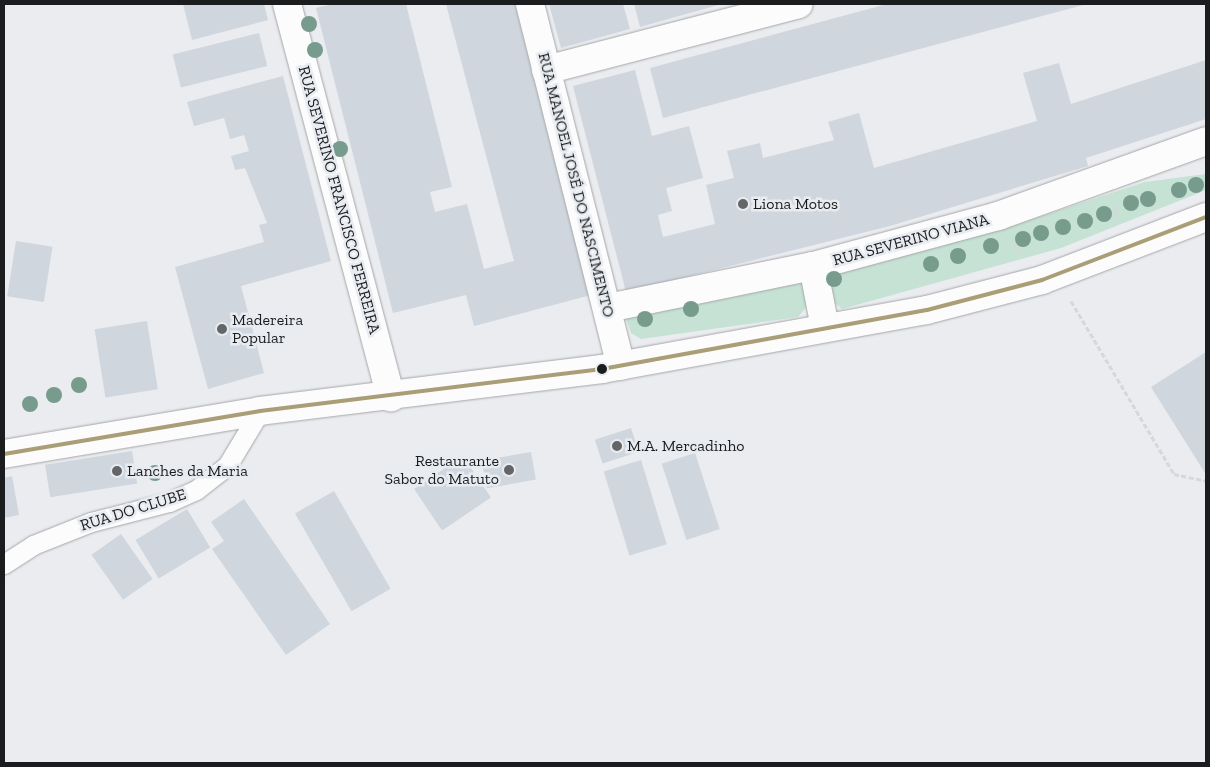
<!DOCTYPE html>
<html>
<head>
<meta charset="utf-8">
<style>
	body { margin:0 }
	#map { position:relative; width:1210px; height:767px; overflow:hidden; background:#eaecef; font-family:"Zilla Slab",serif }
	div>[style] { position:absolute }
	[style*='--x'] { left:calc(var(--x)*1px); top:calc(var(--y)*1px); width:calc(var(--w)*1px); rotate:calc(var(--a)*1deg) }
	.green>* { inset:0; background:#c5e2d4 }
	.building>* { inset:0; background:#cfd6de; transform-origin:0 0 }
	.path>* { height:3px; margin-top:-1.5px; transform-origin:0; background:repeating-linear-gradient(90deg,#d6d7d8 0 5px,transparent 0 7.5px) }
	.roads { filter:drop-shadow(0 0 1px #a5a6a9) drop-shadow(0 0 1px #a5a6a9) }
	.lane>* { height:19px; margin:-9.5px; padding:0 9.5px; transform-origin:9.5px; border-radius:9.5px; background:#fcfcfd }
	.street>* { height:28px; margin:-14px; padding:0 14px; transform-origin:14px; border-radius:14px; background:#fcfcfd }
	.primary>* { height:28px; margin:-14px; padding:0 14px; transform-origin:14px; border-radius:14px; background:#fcfcfd }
	.bus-1>* { height:4px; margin:-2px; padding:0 2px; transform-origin:2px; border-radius:2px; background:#a99e76 }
	.trees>* { width:16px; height:16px; margin:-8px; border-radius:50%; background:#779b8d }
	.dots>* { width:14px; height:14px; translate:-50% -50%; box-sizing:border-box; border:2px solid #e8ecf1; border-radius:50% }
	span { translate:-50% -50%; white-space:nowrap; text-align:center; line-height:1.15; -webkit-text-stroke:5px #e8ecf1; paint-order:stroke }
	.street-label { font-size:16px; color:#1b1c1e }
	.poi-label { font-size:16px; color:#1b1c1e }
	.left { translate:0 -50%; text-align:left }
	.right { translate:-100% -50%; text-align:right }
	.frame { position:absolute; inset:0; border:5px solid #1b1c1e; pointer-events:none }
</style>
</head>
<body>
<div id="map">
	<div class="green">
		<i style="clip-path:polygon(1206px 174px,1206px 190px,1061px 248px,842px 309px,831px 300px,829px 279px,836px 274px,1002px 229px,1145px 182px)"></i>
		<i style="clip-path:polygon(799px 280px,805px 285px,809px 304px,798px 317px,641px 339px,631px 333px,626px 319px,626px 311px)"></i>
	</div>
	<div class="building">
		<i style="clip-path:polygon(183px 4px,264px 4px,268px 20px,192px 40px)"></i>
		<i style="clip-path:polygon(333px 4px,406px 4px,452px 187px,430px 192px,435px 212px,467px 204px,484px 269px,514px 261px,446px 4px,515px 4px,591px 295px,474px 326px,466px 295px,393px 313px,316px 8px)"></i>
		<i style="clip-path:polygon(549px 4px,623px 4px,630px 29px,561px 48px)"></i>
		<i style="clip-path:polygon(634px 4px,722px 4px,640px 27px)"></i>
		<i style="clip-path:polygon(887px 4px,1087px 4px,663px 118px,650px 68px)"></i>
		<i style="left:259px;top:33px;width:34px;height:89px;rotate:76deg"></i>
		<i style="clip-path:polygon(1206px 60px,1206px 119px,1086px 158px,1088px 166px,890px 226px,626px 292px,573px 86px,635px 70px,652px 136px,689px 126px,703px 178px,666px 188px,672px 211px,658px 215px,663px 237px,715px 224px,706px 185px,734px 178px,727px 151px,760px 143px,763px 158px,834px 140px,828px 122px,859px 113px,874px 168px,1037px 121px,1023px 73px,1059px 63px,1071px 104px)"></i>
		<i style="clip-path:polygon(283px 76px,331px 261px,241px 286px,264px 373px,208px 389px,175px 267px,264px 242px,259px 225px,267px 223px,245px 168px,235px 170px,231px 156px,249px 151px,244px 135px,230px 139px,224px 118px,194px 126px,187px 102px)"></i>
		<i style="left:16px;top:241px;width:37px;height:56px;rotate:9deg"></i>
		<i style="left:147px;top:321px;width:69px;height:53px;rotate:81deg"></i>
		<i style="clip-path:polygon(1206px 352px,1206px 472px,1205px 473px,1151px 387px)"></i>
		<i style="left:631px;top:428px;width:25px;height:38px;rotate:72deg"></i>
		<i style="left:132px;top:451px;width:33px;height:88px;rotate:81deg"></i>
		<i style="left:531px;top:452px;width:28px;height:50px;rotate:80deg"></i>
		<i style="left:695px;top:453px;width:80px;height:35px;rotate:72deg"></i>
		<i style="left:463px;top:456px;width:50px;height:59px;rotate:56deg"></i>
		<i style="left:641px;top:460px;width:88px;height:39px;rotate:73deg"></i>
		<i style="clip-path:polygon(12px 476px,19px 515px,4px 518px,4px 478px)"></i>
		<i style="left:334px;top:491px;width:113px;height:45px;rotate:60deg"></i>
		<i style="clip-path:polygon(244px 499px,330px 624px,286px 655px,212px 549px,224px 541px,211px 522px)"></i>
		<i style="left:187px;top:509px;width:45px;height:60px;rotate:59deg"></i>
		<i style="left:121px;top:534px;width:55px;height:36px;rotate:55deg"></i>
	</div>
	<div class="path">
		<i style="--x:1116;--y:205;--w:14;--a:90"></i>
		<i style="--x:1013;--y:243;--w:14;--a:51"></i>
		<i style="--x:1071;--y:301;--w:201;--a:59.2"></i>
		<i style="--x:1174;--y:474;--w:33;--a:12"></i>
	</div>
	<div class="roads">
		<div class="lane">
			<i style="--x:4;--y:564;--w:35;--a:-33"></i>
			<i style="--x:33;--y:545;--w:62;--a:-21.6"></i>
			<i style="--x:91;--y:522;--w:81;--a:-14.4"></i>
			<i style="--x:169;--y:502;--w:30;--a:-24"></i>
			<i style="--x:196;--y:490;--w:39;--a:-38"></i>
			<i style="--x:227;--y:466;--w:64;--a:-59"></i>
		</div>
		<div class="street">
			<i style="--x:287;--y:4;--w:407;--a:75.2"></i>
			<i style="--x:530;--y:4;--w:373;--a:75.9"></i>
			<i style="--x:546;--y:70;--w:261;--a:-14.6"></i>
			<i style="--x:813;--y:266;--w:63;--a:79"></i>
			<i style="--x:608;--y:308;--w:209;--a:-11.6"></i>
			<i style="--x:813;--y:266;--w:192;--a:-15.1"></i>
			<i style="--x:998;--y:216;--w:221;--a:-19.8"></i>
		</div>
		<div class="primary">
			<i style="--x:4;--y:454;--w:260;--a:-9.5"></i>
			<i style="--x:260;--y:411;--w:345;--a:-7"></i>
			<i style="--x:602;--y:369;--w:330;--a:-10.3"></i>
			<i style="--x:927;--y:310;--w:119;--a:-14.6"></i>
			<i style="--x:1042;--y:280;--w:176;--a:-21"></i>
		</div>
	</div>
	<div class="bus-1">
		<i style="--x:4;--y:454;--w:260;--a:-9.5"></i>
		<i style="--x:260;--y:411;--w:345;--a:-7"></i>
		<i style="--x:602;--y:369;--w:330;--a:-10.3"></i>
		<i style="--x:927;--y:310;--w:119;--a:-14.6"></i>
		<i style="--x:1042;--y:280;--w:176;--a:-21"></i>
	</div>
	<div class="trees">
		<i style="left:309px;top:24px"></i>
		<i style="left:315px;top:50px"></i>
		<i style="left:340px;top:149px"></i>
		<i style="left:1196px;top:185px"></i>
		<i style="left:1179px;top:190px"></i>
		<i style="left:1148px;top:199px"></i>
		<i style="left:1131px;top:203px"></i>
		<i style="left:1104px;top:214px"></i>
		<i style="left:1085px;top:221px"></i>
		<i style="left:1063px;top:227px"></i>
		<i style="left:1041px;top:233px"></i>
		<i style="left:1023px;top:239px"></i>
		<i style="left:991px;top:246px"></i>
		<i style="left:958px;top:256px"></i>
		<i style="left:931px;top:264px"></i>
		<i style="left:834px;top:279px"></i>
		<i style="left:691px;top:309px"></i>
		<i style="left:645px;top:319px"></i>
		<i style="left:79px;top:385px"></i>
		<i style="left:54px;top:395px"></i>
		<i style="left:30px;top:404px"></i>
		<i style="left:155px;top:473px"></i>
	</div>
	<div class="dots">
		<i style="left:743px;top:204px;background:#636567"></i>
		<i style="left:222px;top:329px;background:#636567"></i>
		<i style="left:602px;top:369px;background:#1b1c1e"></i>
		<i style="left:617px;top:446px;background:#636567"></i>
		<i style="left:509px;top:470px;background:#636567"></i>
		<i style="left:117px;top:471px;background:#636567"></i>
	</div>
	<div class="street-label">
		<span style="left:576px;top:185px;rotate:76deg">RUA MANOEL JOSÉ DO NASCIMENTO</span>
		<span style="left:339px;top:200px;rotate:75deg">RUA SEVERINO FRANCISCO FERREIRA</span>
		<span style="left:911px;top:240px;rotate:-15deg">RUA SEVERINO VIANA</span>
		<span style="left:133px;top:510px;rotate:-17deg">RUA DO CLUBE</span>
	</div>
	<div class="poi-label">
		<span class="left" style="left:753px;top:204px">Liona Motos</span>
		<span class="left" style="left:232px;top:329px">Madereira<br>Popular</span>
		<span class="left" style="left:627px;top:446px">M.A. Mercadinho</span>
		<span class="right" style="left:499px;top:470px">Restaurante<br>Sabor do Matuto</span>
		<span class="left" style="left:127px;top:471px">Lanches da Maria</span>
	</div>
	<div class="frame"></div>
</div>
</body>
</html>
